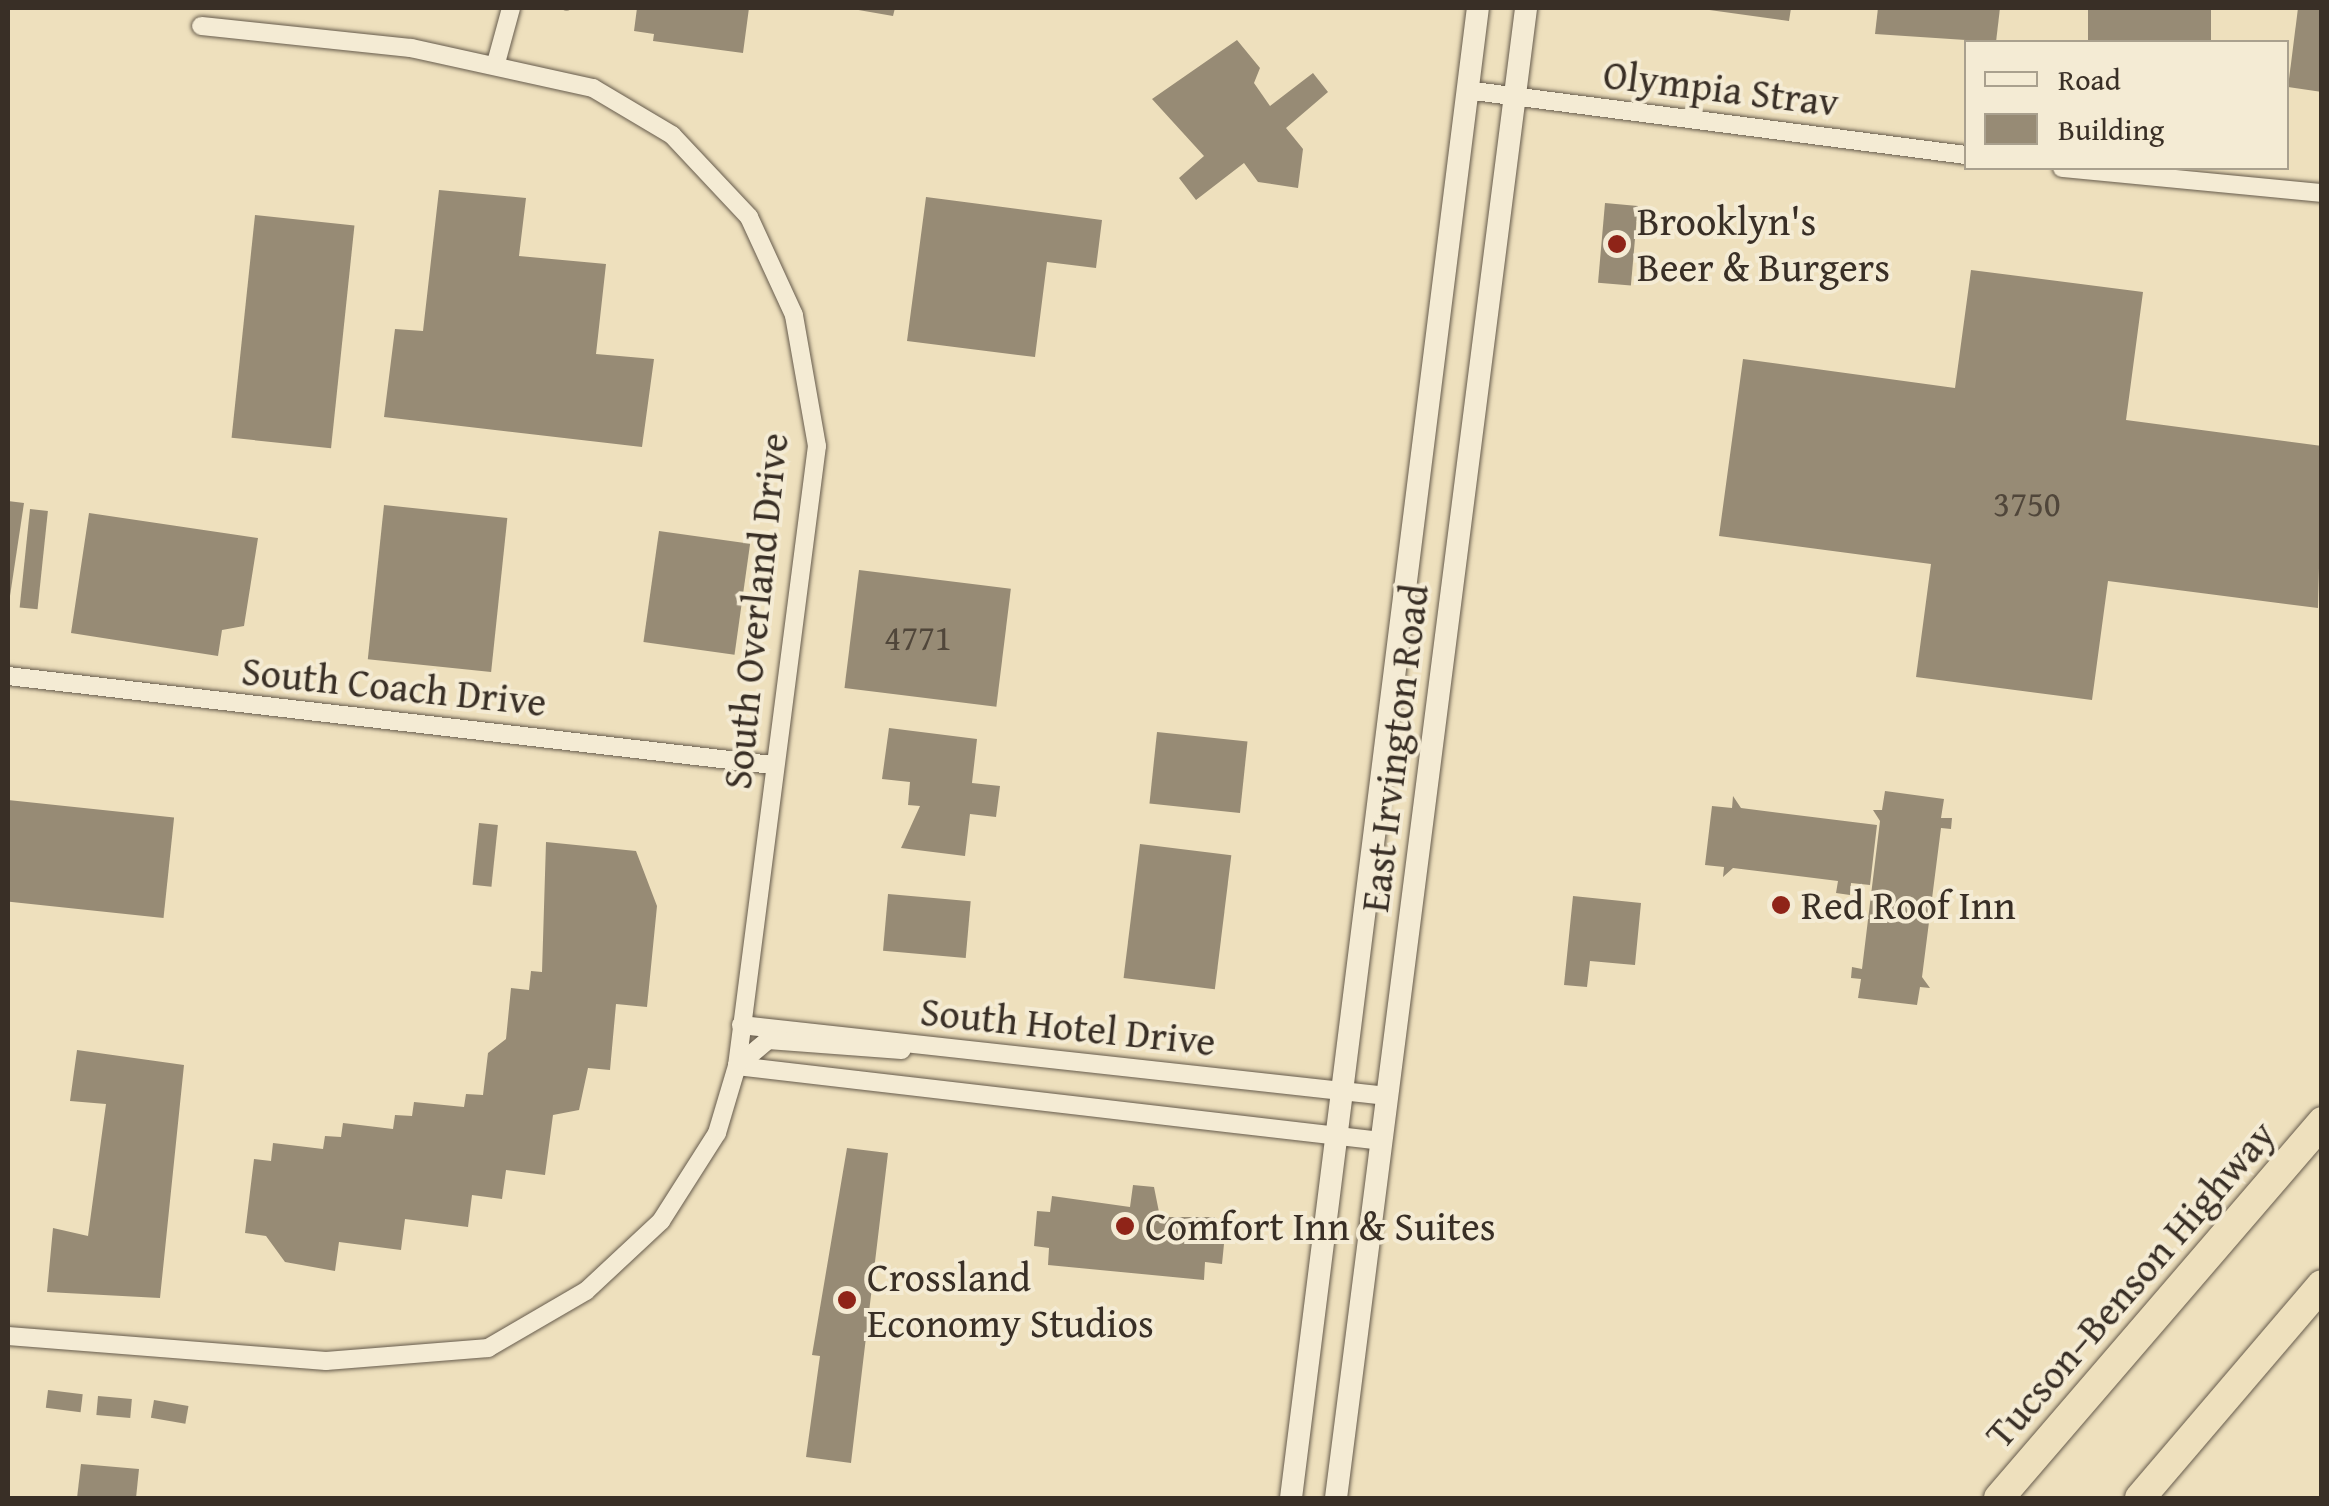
<!DOCTYPE html>
<html>
<head>
<meta charset="utf-8">
<style>
	body { margin:0 }
	#map { position:relative; width:2329px; height:1506px; overflow:hidden; background:#eee0bd; font-family:"Gentium Book Plus",serif }
	div>[style] { position:absolute }
	[style*='--x'] { left:calc(var(--x)*1px); top:calc(var(--y)*1px); width:calc(var(--w)*1px); rotate:calc(var(--a)*1deg) }
	.stream>* { height:6px; margin:-3px; padding:0 3px; transform-origin:3px; border-radius:3px; background:#b0a48a }
	.building>* { inset:0; background:#978b75; transform-origin:0 0 }
	.roads { filter:drop-shadow(0 0 2px #665b4c) drop-shadow(0 0 2px #665b4c) }
	.street>* { height:18px; margin:-9px; padding:0 9px; transform-origin:9px; border-radius:9px; background:#f4ebd4 }
	.secondary>* { height:22px; margin:-11px; padding:0 11px; transform-origin:11px; border-radius:11px; background:#f4ebd4 }
	.highway>* { height:30px; margin:-15px; padding:0 15px; transform-origin:15px; border-radius:15px; background:#eee0bd }
	.dots>* { width:28px; height:28px; translate:-50% -50%; box-sizing:border-box; border:5px solid #f4ebd4; border-radius:50% }
	span { translate:-50% -50%; white-space:nowrap; text-align:center; line-height:1.15; -webkit-text-stroke:8px #f4ebd4; paint-order:stroke }
	.number-label { font-size:35px; color:#50463a }
	.number-label span { -webkit-text-stroke-width:0 }
	.street-label { font-size:40px; color:#392f26 }
	.poi-label { font-size:40px; color:#392f26 }
	.left { translate:0 -50%; text-align:left }
	.frame { position:absolute; inset:0; border:10px solid #392f26; pointer-events:none }
	.legend { position:absolute; left:1964px; top:40px; width:325px; height:130px; box-sizing:border-box; background:#f4ebd4; border:2px solid #a9a08e; margin:0; padding:12px 18px; list-style:none; font-size:30px; color:#392f26 }
	.legend li { display:flex; align-items:center; gap:20px; height:50px }
	.legend b { width:50px; border:2px solid #a9a08e }
</style>
</head>
<body>
<div id="map">
	<div class="stream">
		<i style="--x:566;--y:8;--w:1;--a:0"></i>
	</div>
	<div class="building">
		<i style="clip-path:polygon(637px 8px,749px 8px,743px 53px,653px 41px,654px 34px,634px 31px)"></i>
		<i style="clip-path:polygon(847px 8px,895px 8px,893px 16px)"></i>
		<i style="clip-path:polygon(1695px 8px,1791px 8px,1789px 21px)"></i>
		<i style="clip-path:polygon(1878px 8px,2000px 8px,1996px 42px,1875px 34px)"></i>
		<i style="left:2088px;top:8px;width:123px;height:34px"></i>
		<i style="clip-path:polygon(2298px 8px,2322px 8px,2322px 92px,2288px 87px)"></i>
		<i style="clip-path:polygon(1237px 40px,1260px 68px,1254px 83px,1270px 106px,1313px 73px,1328px 92px,1286px 128px,1303px 149px,1298px 188px,1258px 182px,1244px 163px,1196px 200px,1179px 178px,1204px 156px,1152px 99px)"></i>
		<i style="clip-path:polygon(439px 190px,526px 198px,519px 256px,606px 264px,596px 354px,654px 359px,642px 447px,384px 417px,395px 329px,423px 331px)"></i>
		<i style="clip-path:polygon(926px 197px,1102px 220px,1096px 268px,1047px 262px,1035px 357px,907px 341px)"></i>
		<i style="left:1605px;top:203px;width:33px;height:80px;rotate:5deg"></i>
		<i style="left:255px;top:215px;width:100px;height:224px;rotate:6deg"></i>
		<i style="clip-path:polygon(1971px 270px,2143px 292px,2126px 420px,2322px 446px,2318px 608px,2108px 581px,2092px 700px,1916px 677px,1931px 564px,1719px 536px,1743px 359px,1955px 388px)"></i>
		<i style="clip-path:polygon(8px 501px,24px 503px,10px 596px,8px 595px)"></i>
		<i style="left:384px;top:505px;width:124px;height:155px;rotate:6deg"></i>
		<i style="left:30px;top:509px;width:18px;height:99px;rotate:6deg"></i>
		<i style="clip-path:polygon(89px 513px,258px 538px,244px 626px,222px 630px,218px 656px,71px 633px)"></i>
		<i style="left:659px;top:531px;width:92px;height:112px;rotate:8deg"></i>
		<i style="left:859px;top:570px;width:153px;height:119px;rotate:7deg"></i>
		<i style="clip-path:polygon(889px 728px,977px 739px,972px 783px,1000px 786px,996px 817px,970px 814px,965px 856px,901px 848px,920px 806px,908px 805px,910px 782px,882px 779px)"></i>
		<i style="left:1157px;top:732px;width:91px;height:72px;rotate:6deg"></i>
		<i style="clip-path:polygon(1885px 791px,1944px 799px,1941px 818px,1952px 818px,1951px 829px,1941px 828px,1922px 977px,1930px 988px,1920px 987px,1917px 1005px,1858px 998px,1861px 979px,1851px 978px,1852px 967px,1862px 969px,1880px 821px,1873px 810px,1882px 810px)"></i>
		<i style="clip-path:polygon(1733px 796px,1741px 808px,1877px 825px,1870px 885px,1851px 883px,1850px 895px,1836px 893px,1838px 881px,1733px 868px,1723px 877px,1724px 867px,1705px 865px,1712px 806px,1732px 808px)"></i>
		<i style="left:8px;top:800px;width:167px;height:101px;rotate:6deg"></i>
		<i style="left:479px;top:823px;width:19px;height:62px;rotate:6deg"></i>
		<i style="clip-path:polygon(546px 842px,636px 851px,657px 906px,647px 1007px,616px 1004px,610px 1070px,588px 1068px,579px 1110px,553px 1115px,545px 1175px,506px 1170px,502px 1199px,472px 1195px,468px 1227px,405px 1219px,401px 1250px,339px 1242px,335px 1271px,285px 1262px,266px 1236px,245px 1233px,254px 1159px,271px 1161px,273px 1143px,323px 1149px,325px 1136px,341px 1137px,343px 1123px,393px 1129px,395px 1115px,412px 1116px,414px 1102px,464px 1107px,466px 1094px,483px 1095px,488px 1053px,506px 1039px,511px 988px,529px 990px,531px 971px,542px 972px)"></i>
		<i style="left:1140px;top:844px;width:92px;height:135px;rotate:7deg"></i>
		<i style="left:888px;top:894px;width:83px;height:57px;rotate:5deg"></i>
		<i style="clip-path:polygon(1573px 896px,1641px 903px,1635px 965px,1590px 961px,1587px 987px,1564px 985px)"></i>
		<i style="clip-path:polygon(77px 1050px,184px 1065px,160px 1298px,47px 1292px,53px 1228px,88px 1236px,106px 1104px,70px 1101px)"></i>
		<i style="clip-path:polygon(847px 1148px,888px 1153px,851px 1463px,806px 1457px,820px 1356px,812px 1355px)"></i>
		<i style="clip-path:polygon(1133px 1185px,1154px 1187px,1160px 1217px,1215px 1217px,1213px 1233px,1225px 1234px,1222px 1264px,1205px 1262px,1204px 1280px,1048px 1265px,1049px 1248px,1034px 1246px,1037px 1211px,1050px 1212px,1052px 1196px,1130px 1207px)"></i>
		<i style="left:48px;top:1390px;width:35px;height:18px;rotate:7deg"></i>
		<i style="left:98px;top:1396px;width:34px;height:19px;rotate:5deg"></i>
		<i style="left:154px;top:1400px;width:35px;height:18px;rotate:10deg"></i>
		<i style="clip-path:polygon(81px 1464px,139px 1469px,136px 1498px,77px 1498px)"></i>
	</div>
	<div class="roads">
		<div class="street">
			<i style="--x:496;--y:63;--w:57;--a:-74.7"></i>
			<i style="--x:1466;--y:90;--w:504;--a:7.41"></i>
			<i style="--x:2062;--y:168;--w:261;--a:5.5"></i>
			<i style="--x:8;--y:676;--w:770;--a:6.64"></i>
			<i style="--x:741;--y:1025;--w:650;--a:6.27"></i>
			<i style="--x:737;--y:1066;--w:648;--a:6.64"></i>
			<i style="--x:737;--y:1066;--w:40;--a:-40"></i>
			<i style="--x:768;--y:1040;--w:134;--a:4.3"></i>
			<i style="--x:8;--y:1336;--w:319;--a:4.5"></i>
			<i style="--x:326;--y:1361;--w:163;--a:-4.6"></i>
			<i style="--x:488;--y:1348;--w:113;--a:-30.2"></i>
			<i style="--x:586;--y:1291;--w:103;--a:-43"></i>
			<i style="--x:661;--y:1221;--w:104;--a:-57.5"></i>
			<i style="--x:717;--y:1133;--w:70;--a:-73.4"></i>
			<i style="--x:737;--y:1066;--w:625;--a:-82.65"></i>
			<i style="--x:817;--y:446;--w:133;--a:-100"></i>
			<i style="--x:794;--y:315;--w:108;--a:-114.7"></i>
			<i style="--x:749;--y:217;--w:112;--a:-133.2"></i>
			<i style="--x:672;--y:135;--w:92;--a:-149.3"></i>
			<i style="--x:593;--y:88;--w:186;--a:-167.6"></i>
			<i style="--x:411;--y:48;--w:211;--a:-174"></i>
		</div>
		<div class="secondary">
			<i style="--x:1291;--y:1498;--w:1502;--a:-82.85"></i>
			<i style="--x:1336;--y:1498;--w:1502;--a:-82.73"></i>
		</div>
		<div class="highway">
			<i style="--x:1999;--y:1498;--w:496;--a:-49.3"></i>
			<i style="--x:2140;--y:1498;--w:280;--a:-49.5"></i>
		</div>
	</div>
	<div class="dots">
		<i style="left:1617px;top:244px;background:#8f2418"></i>
		<i style="left:1781px;top:905px;background:#8f2418"></i>
		<i style="left:1125px;top:1226px;background:#8f2418"></i>
		<i style="left:847px;top:1300px;background:#8f2418"></i>
	</div>
	<div class="number-label">
		<span style="left:2027px;top:504px">3750</span>
		<span style="left:918px;top:638px">4771</span>
	</div>
	<div class="street-label">
		<span style="left:1721px;top:88px;rotate:7deg">Olympia Strav</span>
		<span style="left:755px;top:611px;rotate:-84deg">South Overland Drive</span>
		<span style="left:394px;top:686px;rotate:6deg">South Coach Drive</span>
		<span style="left:1394px;top:748px;rotate:-83deg">East Irvington Road</span>
		<span style="left:1068px;top:1026px;rotate:6deg">South Hotel Drive</span>
		<span style="left:2130px;top:1284px;rotate:-49deg">Tucson–Benson Highway</span>
	</div>
	<div class="poi-label">
		<span class="left" style="left:1637px;top:244px">Brooklyn's<br>Beer &amp; Burgers</span>
		<span class="left" style="left:1801px;top:905px">Red Roof Inn</span>
		<span class="left" style="left:1145px;top:1226px">Comfort Inn &amp; Suites</span>
		<span class="left" style="left:867px;top:1300px">Crossland<br>Economy Studios</span>
	</div>
	<div class="frame"></div>
	<ul class="legend">
	<li><b style="height:12px;background:#f4ebd4"></b>Road</li>
	<li><b style="height:28px;background:#978b75"></b>Building</li>
	</ul>
</div>
</body>
</html>
